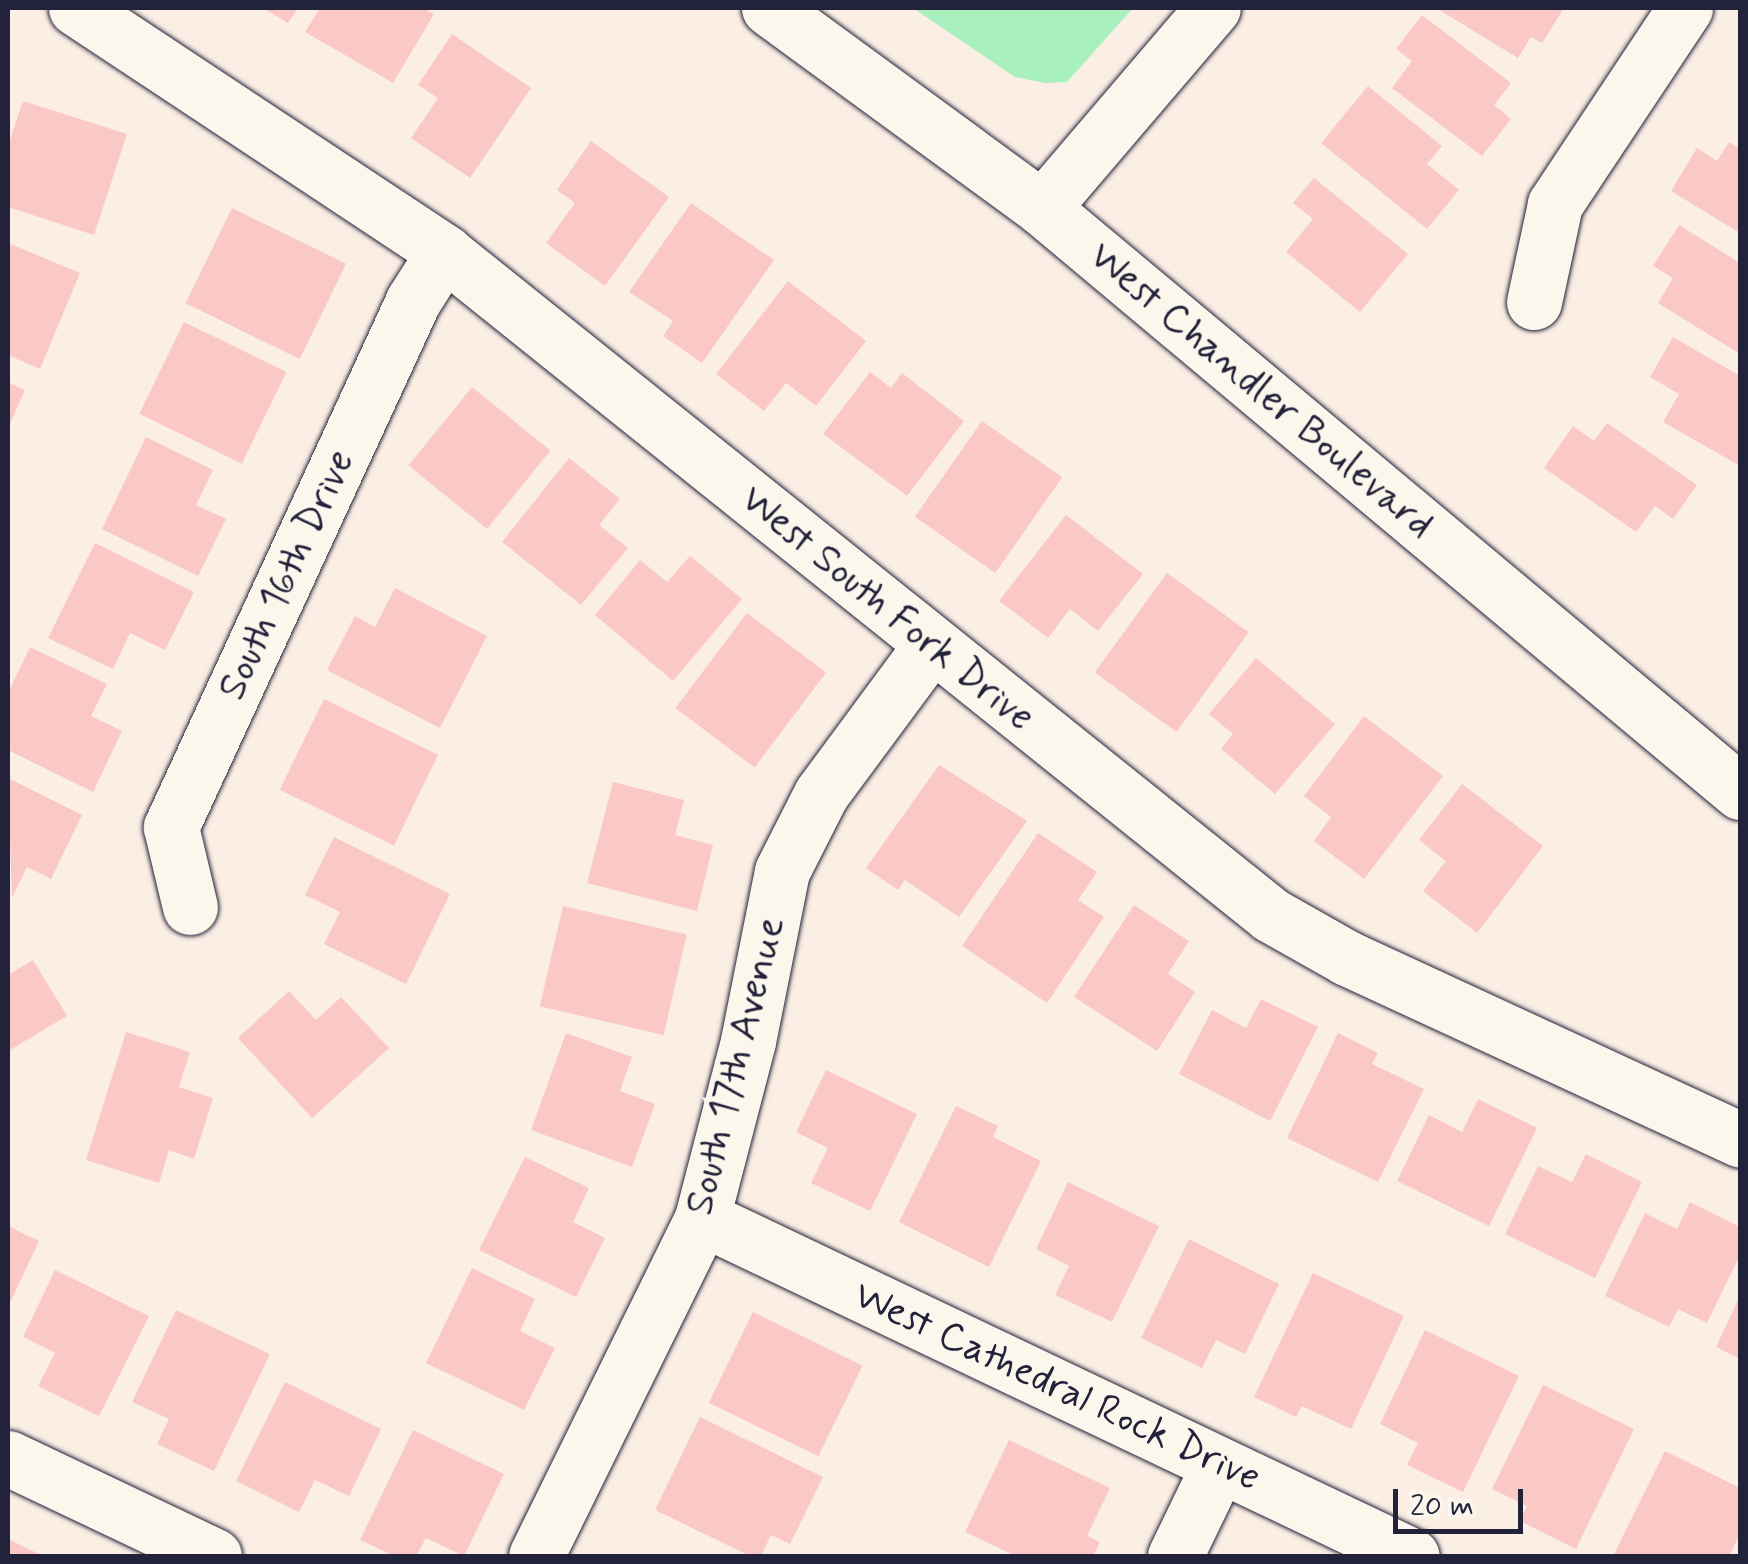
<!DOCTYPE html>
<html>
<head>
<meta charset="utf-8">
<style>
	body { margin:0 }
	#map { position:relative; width:1748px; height:1564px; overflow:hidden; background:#fbeee4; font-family:Mynerve,sans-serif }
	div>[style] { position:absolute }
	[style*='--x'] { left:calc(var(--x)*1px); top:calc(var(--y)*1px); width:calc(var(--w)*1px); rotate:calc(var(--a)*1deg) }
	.green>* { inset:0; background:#a8f0bd }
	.building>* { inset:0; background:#fac9c6; transform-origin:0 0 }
	.roads { filter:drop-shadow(0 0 2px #22223b) drop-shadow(0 0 2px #22223b) }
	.minor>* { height:55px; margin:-27.5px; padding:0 27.5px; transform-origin:27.5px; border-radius:27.5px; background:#fbf7ec }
	.major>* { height:55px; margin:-27.5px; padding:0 27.5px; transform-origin:27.5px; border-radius:27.5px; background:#fbf7ec }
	span { translate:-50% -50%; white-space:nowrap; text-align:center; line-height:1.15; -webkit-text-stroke:10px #fbf7ec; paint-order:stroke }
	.street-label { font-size:40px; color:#22223b }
	.frame { position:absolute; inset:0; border:10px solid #22223b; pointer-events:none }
	.scale { position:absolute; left:1393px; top:1489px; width:130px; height:45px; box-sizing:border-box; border:5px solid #22223b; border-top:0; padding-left:12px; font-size:30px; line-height:35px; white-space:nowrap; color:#22223b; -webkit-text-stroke:8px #fbf7ec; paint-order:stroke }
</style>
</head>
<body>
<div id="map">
	<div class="green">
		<i style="clip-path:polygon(913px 8px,1133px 8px,1067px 82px,1045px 83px,1015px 77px)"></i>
	</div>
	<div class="building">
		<i style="clip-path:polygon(263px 8px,298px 8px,288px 23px)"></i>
		<i style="clip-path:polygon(320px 8px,422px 8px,434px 14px,393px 83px,305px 32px)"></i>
		<i style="clip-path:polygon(1436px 8px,1564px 8px,1542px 43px,1531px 37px,1518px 58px)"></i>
		<i style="clip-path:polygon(1422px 15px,1511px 83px,1494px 105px,1511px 119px,1482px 156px,1392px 88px,1412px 61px,1396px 49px)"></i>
		<i style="clip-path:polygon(452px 34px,531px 88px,470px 178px,411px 138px,438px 98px,418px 85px)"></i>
		<i style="clip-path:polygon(1368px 86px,1442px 146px,1427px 164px,1459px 190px,1427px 229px,1321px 143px)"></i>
		<i style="clip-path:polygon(23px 101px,127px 134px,94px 235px,8px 207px,8px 146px)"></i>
		<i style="clip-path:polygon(591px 141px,669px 197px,605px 286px,546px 243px,575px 203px,557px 190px)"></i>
		<i style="clip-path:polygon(1729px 142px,1740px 149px,1740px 233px,1671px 191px,1697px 148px,1717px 161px)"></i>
		<i style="clip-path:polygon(1314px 178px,1408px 254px,1360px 312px,1286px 252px,1313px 219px,1293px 203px)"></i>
		<i style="clip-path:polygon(691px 203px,774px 260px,702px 363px,663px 336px,673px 321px,629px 292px)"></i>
		<i style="left:232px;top:208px;width:127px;height:106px;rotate:26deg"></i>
		<i style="clip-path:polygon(1679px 225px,1740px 263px,1740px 354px,1658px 303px,1673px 278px,1653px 266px)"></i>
		<i style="clip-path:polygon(8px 243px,80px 273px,40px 369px,8px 355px)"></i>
		<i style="clip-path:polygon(788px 281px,866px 341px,816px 406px,786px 383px,764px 411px,716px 374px)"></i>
		<i style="left:184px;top:322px;width:114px;height:102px;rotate:26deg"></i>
		<i style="clip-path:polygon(1673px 337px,1740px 376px,1740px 466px,1663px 422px,1679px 394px,1650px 377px)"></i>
		<i style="clip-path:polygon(870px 372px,891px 388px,902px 373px,964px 421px,907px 496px,823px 434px)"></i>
		<i style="clip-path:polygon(8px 382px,25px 390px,8px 428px)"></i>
		<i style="left:472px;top:387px;width:101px;height:101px;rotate:39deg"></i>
		<i style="left:982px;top:421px;width:98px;height:117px;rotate:35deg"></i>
		<i style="clip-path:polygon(1607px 423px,1697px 485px,1673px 519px,1655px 506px,1636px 532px,1544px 468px,1573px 426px,1594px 441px)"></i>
		<i style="clip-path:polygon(146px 437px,213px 470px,196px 505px,226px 519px,198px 576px,102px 529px)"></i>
		<i style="clip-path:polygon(569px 458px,620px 499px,599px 525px,628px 548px,581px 605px,502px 542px)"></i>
		<i style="clip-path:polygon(1066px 515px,1143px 574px,1098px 631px,1070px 609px,1048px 638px,999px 601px)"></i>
		<i style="clip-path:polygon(95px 543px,194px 592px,165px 650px,130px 633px,113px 669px,48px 638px)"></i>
		<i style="clip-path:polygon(690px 556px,742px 599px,673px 681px,595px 615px,640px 560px,667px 582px)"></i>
		<i style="left:1167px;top:573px;width:101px;height:123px;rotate:36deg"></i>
		<i style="clip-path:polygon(395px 588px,487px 636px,440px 728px,327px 670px,355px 616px,375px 627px)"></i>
		<i style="left:747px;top:613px;width:99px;height:119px;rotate:37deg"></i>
		<i style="clip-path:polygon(30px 647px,107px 684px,91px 716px,122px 731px,93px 792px,8px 750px,8px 693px)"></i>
		<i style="clip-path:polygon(1256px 658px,1335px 724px,1275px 794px,1221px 749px,1233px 734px,1209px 714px)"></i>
		<i style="left:324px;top:699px;width:127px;height:101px;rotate:26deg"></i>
		<i style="clip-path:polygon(1364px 716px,1443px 776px,1364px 879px,1314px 841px,1331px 817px,1304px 796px)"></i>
		<i style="clip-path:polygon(939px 765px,1027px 821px,959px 917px,905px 880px,898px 890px,866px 868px)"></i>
		<i style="clip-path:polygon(8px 778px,82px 815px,51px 879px,27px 867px,12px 898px)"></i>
		<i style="clip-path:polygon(613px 782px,684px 800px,675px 835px,713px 845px,697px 911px,587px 883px)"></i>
		<i style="clip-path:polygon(1462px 784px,1543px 846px,1477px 933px,1423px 891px,1446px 861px,1419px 840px)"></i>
		<i style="clip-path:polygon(1038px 833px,1097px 872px,1078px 900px,1104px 917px,1047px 1003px,962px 946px)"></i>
		<i style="clip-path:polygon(334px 837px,450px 894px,406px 984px,324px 944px,340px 912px,305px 895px)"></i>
		<i style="clip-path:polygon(1134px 905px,1189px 941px,1168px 974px,1195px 992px,1157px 1051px,1074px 997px)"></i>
		<i style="left:563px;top:906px;width:127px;height:103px;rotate:13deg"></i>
		<i style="clip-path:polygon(33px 960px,67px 1016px,8px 1051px,8px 975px)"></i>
		<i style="clip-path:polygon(289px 991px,316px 1020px,341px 997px,389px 1048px,312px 1118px,238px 1038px)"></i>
		<i style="clip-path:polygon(1261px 999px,1318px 1027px,1270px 1121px,1179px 1074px,1212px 1010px,1246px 1028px)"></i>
		<i style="clip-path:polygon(126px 1032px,190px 1052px,179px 1087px,213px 1098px,194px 1159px,169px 1150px,159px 1183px,86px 1160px)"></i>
		<i style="clip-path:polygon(566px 1033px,632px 1057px,620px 1091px,655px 1104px,632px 1167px,531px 1130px)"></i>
		<i style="clip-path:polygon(1338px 1033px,1378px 1053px,1372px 1064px,1424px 1089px,1378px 1182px,1287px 1138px)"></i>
		<i style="clip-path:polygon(826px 1070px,917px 1114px,870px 1211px,811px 1183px,828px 1148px,796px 1132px)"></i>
		<i style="clip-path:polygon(1478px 1099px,1537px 1128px,1489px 1226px,1397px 1181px,1429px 1115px,1462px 1132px)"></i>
		<i style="clip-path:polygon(956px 1106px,998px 1126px,993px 1137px,1041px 1161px,989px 1267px,899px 1222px)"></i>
		<i style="clip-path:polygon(1586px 1154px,1642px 1182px,1595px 1278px,1505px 1234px,1538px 1166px,1572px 1182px)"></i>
		<i style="clip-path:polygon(525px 1157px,589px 1188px,573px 1222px,605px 1238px,576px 1297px,479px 1250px)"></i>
		<i style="clip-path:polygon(1068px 1182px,1159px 1226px,1112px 1322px,1055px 1295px,1069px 1266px,1036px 1249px)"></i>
		<i style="clip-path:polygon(1690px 1202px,1740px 1227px,1740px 1255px,1707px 1323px,1678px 1309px,1669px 1327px,1605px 1296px,1645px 1213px,1677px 1229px)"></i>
		<i style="clip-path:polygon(8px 1226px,39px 1241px,8px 1307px)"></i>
		<i style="clip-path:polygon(1189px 1239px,1279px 1284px,1245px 1354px,1216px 1340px,1202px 1368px,1141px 1338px)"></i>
		<i style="clip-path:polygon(472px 1268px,535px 1299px,520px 1331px,555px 1348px,524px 1410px,426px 1363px)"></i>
		<i style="clip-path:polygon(55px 1270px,149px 1316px,99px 1416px,38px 1386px,55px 1353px,23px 1337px)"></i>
		<i style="clip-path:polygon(1313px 1273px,1404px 1316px,1351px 1429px,1302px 1406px,1296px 1417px,1254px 1397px)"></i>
		<i style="clip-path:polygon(1740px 1296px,1740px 1359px,1716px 1347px)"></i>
		<i style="clip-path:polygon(176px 1310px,270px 1354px,214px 1471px,157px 1444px,169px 1419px,132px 1402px)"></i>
		<i style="left:753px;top:1312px;width:122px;height:101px;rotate:26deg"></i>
		<i style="clip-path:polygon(1425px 1330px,1519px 1376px,1463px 1492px,1407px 1465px,1418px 1443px,1380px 1424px)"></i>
		<i style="clip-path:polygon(285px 1382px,381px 1429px,349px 1496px,315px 1480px,299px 1512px,236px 1481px)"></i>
		<i style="clip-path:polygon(1543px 1385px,1634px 1429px,1576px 1549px,1520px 1521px,1527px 1506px,1492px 1489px)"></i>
		<i style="clip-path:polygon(700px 1417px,823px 1477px,790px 1544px,771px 1535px,761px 1556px,750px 1556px,655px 1510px)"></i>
		<i style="clip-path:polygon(413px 1430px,504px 1474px,464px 1556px,426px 1538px,416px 1556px,394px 1556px,360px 1540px)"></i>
		<i style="clip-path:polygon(1009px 1440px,1110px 1488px,1087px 1536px,1100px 1542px,1093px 1556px,1016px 1556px,965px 1532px)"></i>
		<i style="clip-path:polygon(1665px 1451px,1740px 1488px,1740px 1534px,1729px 1556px,1613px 1556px)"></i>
		<i style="clip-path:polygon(8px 1539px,43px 1556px,8px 1556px)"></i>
	</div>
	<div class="roads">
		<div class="minor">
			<i style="--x:76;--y:8;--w:442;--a:33.5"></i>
			<i style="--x:444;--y:252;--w:1060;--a:38.72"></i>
			<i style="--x:1271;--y:915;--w:87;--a:29.5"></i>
			<i style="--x:1347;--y:958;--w:433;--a:24.8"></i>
			<i style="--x:1042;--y:208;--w:910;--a:39.92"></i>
			<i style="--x:1534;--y:302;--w:100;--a:-77.9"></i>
			<i style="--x:1555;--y:204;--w:235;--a:-56.4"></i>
			<i style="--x:190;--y:907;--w:82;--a:-103.4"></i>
			<i style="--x:171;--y:827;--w:579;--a:-65.29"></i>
			<i style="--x:413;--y:301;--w:58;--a:-57.7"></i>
			<i style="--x:702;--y:1218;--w:786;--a:25.46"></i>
			<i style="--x:8;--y:1458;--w:228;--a:25.4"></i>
			<i style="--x:536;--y:1556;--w:377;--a:-63.8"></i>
			<i style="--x:702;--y:1218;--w:183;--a:-75.4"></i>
			<i style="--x:748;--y:1041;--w:173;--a:-78.7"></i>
			<i style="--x:782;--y:871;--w:86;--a:-63.1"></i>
			<i style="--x:821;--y:794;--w:187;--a:-53.5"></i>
			<i style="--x:1175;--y:1556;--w:101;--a:-64.2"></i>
		</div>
		<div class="major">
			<i style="--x:769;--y:8;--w:338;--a:36.2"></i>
			<i style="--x:1042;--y:208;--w:263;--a:-49.5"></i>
		</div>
	</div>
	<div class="street-label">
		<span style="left:1261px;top:391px;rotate:40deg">West Chandler Boulevard</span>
		<span style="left:287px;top:575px;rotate:-65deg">South 16th Drive</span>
		<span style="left:887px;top:609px;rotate:39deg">West South Fork Drive</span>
		<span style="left:736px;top:1066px;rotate:-76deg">South 17th Avenue</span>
		<span style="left:1057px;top:1387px;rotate:25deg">West Cathedral Rock Drive</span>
	</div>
	<div class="frame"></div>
	<div class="scale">20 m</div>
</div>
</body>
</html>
